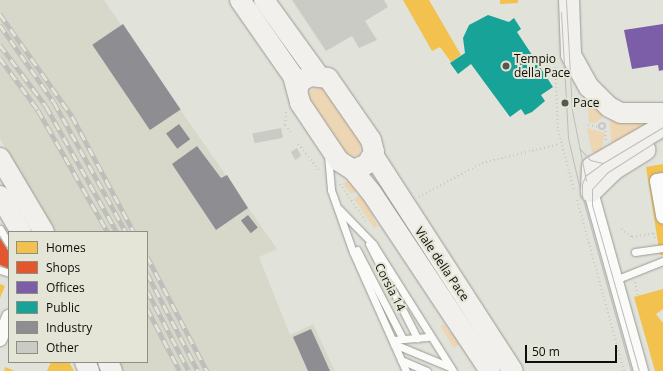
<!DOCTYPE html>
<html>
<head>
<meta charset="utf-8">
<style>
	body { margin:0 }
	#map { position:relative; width:663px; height:371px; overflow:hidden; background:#e1e2da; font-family:"Open Sans",sans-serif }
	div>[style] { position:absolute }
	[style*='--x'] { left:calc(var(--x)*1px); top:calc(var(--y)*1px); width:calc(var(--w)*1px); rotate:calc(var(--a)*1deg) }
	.built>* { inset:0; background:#d7d8c9 }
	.green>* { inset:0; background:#edd6b4 }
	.homes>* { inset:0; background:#f2c14e }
	.shops>* { inset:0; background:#e4572e }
	.offices>* { inset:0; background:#7b5ea7 }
	.public>* { inset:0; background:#17a398 }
	.industry>* { inset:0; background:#8d8d92; transform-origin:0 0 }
	.building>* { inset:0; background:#cacbc5; transform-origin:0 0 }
	.path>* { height:2px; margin-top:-1px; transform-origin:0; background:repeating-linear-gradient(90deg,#c8c8c6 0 1px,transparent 0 4px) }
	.path>.ring { margin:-1px; padding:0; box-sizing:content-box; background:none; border:2px solid #c8c8c6; border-radius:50% }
	.roads { filter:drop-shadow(0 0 1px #9a9a94) drop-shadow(0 0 1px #9a9a94) }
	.lane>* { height:7px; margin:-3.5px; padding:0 3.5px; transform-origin:3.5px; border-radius:3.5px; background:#fafbf9 }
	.street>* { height:14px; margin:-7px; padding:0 7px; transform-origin:7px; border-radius:7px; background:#fafbf9 }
	.secondary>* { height:20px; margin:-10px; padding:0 10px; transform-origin:10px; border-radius:10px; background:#f1f0ec }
	.tram>* { height:1px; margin:-0.5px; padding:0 0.5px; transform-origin:0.5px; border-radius:0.5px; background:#bdbdbb }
	.rail>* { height:4.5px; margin-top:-2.25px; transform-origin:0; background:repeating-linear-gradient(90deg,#e4e5d6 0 9px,#bdbdbb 0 18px); box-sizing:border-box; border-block:1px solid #bdbdbb }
	.dots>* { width:11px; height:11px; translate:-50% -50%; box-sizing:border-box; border:2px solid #e4e5d6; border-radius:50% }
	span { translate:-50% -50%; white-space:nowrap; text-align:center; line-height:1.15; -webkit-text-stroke:4px #e4e5d6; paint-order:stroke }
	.poi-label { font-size:12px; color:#0d0e09 }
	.left { translate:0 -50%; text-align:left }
	.street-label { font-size:12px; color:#0d0e09 }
	.legend { position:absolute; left:8px; top:231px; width:140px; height:132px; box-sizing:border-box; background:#e4e5d6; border:1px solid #8e8f84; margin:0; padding:5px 7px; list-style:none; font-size:12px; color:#0d0e09 }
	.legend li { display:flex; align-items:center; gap:8px; height:20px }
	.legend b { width:20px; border:1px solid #8e8f84 }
	.scale { position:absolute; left:525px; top:345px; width:92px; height:18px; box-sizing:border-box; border:2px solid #0d0e09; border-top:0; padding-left:5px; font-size:12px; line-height:14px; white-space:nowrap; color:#0d0e09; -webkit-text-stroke:3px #e4e5d6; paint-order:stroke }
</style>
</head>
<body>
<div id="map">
	<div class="built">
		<i style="clip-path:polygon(0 0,104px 0,277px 249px,259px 257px,290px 335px,313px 324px,335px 371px,121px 371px,118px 362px,147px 362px,147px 232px,56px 232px,0 139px)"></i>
	</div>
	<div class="green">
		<i style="clip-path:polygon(316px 87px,323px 87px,362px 143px,359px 155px,348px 156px,310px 103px,309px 93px)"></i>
		<i style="clip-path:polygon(587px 96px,602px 109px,603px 117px,595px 123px,589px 123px)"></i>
		<i style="clip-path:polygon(609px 113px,663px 117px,612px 149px)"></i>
		<i style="clip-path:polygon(587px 128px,605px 133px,601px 155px,592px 152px)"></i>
		<i style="clip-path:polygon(350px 179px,360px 189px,351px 194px,343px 184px)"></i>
		<i style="clip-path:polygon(363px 193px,374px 210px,373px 218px,378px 226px,374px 228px,354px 199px)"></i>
		<i style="clip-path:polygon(444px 324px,449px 332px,457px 335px,462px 342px,454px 348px,440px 326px)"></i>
	</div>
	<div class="homes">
		<i style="clip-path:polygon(403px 0,429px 0,461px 55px,451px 62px,440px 47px,432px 51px)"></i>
		<i style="clip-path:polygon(500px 0,518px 0,518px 3px,500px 4px)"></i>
		<i style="clip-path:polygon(663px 164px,663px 255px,660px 255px,646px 167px)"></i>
		<i style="clip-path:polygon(0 284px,5px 286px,0 298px)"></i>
		<i style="clip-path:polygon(663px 289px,663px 309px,656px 314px,663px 323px,663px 371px,655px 371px,634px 297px)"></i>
		<i style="clip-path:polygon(51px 362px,69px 362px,74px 371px,47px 371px)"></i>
		<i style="clip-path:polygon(5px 367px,15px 371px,4px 371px)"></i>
	</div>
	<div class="shops">
		<i style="clip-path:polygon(0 238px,9px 252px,9px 269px,0 265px)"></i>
	</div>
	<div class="offices">
		<i style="clip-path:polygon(663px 24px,663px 70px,659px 71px,658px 65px,632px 69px,624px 30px)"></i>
	</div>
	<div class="public">
		<i style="clip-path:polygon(488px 15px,509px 22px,514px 18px,521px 29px,517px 32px,553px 87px,541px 95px,545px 101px,532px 112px,525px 115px,521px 109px,510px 117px,471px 64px,458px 74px,450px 63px,465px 53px,463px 38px,469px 25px)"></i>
	</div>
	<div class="industry">
		<i style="left:123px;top:24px;width:103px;height:37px;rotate:56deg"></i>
		<i style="left:179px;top:124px;width:19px;height:16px;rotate:54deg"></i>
		<i style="clip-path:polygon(197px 146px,221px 178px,227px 175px,248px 208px,216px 230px,172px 164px)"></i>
		<i style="left:248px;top:215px;width:16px;height:9px;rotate:52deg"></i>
		<i style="clip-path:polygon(311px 329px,317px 342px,330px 371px,308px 371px,293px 337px)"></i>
	</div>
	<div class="building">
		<i style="clip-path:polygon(292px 0,384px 0,388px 7px,365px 21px,377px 40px,359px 48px,352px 36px,326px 51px)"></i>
		<i style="left:281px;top:128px;width:10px;height:29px;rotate:79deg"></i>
		<i style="clip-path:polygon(297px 148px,301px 156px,295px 160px,291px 152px)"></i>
	</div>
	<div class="path">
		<i style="--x:555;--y:59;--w:71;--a:87.6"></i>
		<i style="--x:558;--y:130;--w:62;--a:75.1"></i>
		<i style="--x:286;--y:112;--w:13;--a:94"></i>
		<i style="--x:285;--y:125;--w:10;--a:53"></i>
		<i class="ring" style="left:599px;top:123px;width:4px;height:4px"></i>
		<i style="--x:588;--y:125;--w:11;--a:10"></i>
		<i style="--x:605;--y:127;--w:14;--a:86"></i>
		<i style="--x:298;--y:144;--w:35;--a:51"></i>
		<i style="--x:340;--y:184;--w:47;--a:55.3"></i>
		<i style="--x:419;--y:197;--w:72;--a:-28.4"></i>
		<i style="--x:482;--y:163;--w:80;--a:-13.7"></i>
		<i style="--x:577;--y:200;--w:177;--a:74.6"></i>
		<i style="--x:621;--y:229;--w:14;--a:36"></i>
		<i style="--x:632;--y:237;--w:22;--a:-10"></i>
		<i style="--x:654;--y:233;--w:7;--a:82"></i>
		<i style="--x:635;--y:282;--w:14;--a:78"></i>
	</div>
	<div class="roads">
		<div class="lane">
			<i style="--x:328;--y:155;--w:35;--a:85"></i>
			<i style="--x:331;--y:190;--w:66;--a:70.5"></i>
			<i style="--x:353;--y:252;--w:130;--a:66"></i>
			<i style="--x:339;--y:209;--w:49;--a:45.8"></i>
			<i style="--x:373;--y:244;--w:150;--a:57.8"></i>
			<i style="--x:0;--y:229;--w:17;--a:59"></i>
			<i style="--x:369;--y:244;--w:106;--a:62.9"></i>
			<i style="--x:357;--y:250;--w:100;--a:62.7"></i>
			<i style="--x:635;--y:252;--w:28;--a:-8"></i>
			<i style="--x:0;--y:270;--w:9;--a:18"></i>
			<i style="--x:615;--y:280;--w:52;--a:-21.6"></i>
			<i style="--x:393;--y:340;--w:37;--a:-5"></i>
			<i style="--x:394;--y:344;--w:61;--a:22.3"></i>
			<i style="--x:401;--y:360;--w:28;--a:23"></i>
		</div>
		<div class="street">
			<i style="--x:663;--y:180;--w:6;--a:171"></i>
			<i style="--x:657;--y:181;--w:36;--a:80"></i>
			<i style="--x:591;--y:192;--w:186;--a:74.4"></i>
			<i style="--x:0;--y:339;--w:24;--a:-68"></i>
		</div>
		<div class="secondary">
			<i style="--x:240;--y:0;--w:93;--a:55.1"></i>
			<i style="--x:293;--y:76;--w:28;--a:75"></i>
			<i style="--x:300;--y:103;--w:70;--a:56.1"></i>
			<i style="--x:339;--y:161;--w:17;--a:33"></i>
			<i style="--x:353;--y:170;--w:15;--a:-23"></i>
			<i style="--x:367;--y:164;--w:14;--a:-60"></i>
			<i style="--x:374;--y:152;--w:12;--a:-104"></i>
			<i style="--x:371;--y:140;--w:75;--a:-124.7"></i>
			<i style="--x:328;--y:78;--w:18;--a:-174"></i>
			<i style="--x:310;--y:76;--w:12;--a:149"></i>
			<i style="--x:300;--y:82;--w:9;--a:108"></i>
			<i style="--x:264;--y:0;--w:92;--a:54.2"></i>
			<i style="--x:569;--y:0;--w:55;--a:87.9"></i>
			<i style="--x:571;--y:55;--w:37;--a:61"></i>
			<i style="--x:589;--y:87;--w:28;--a:45"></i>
			<i style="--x:609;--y:107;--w:13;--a:27"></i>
			<i style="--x:621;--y:113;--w:42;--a:0"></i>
			<i style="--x:373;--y:155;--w:257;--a:57.1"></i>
			<i style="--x:0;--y:158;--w:86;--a:59.3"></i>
			<i style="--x:353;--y:170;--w:28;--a:51"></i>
			<i style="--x:371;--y:192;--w:215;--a:56.4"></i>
			<i style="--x:591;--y:192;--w:25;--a:-88"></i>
			<i style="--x:592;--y:167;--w:82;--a:-30"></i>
			<i style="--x:591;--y:192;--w:33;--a:-44"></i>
			<i style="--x:615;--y:169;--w:36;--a:-32"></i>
			<i style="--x:0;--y:196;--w:42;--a:59.7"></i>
			<i style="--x:85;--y:362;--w:10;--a:66"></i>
			<i style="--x:108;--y:362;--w:10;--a:66"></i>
		</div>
	</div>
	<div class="tram">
		<i style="--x:566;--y:0;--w:110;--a:86.9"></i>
		<i style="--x:572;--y:110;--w:72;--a:78.8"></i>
		<i style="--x:561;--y:12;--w:126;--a:86.8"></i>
		<i style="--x:568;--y:138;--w:53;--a:77"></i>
		<i style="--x:579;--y:148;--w:16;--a:47"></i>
		<i style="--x:590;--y:160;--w:13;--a:13"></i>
		<i style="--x:631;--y:371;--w:183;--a:-105.6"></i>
		<i style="--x:582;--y:195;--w:11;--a:-90"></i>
		<i style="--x:582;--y:184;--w:9;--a:-69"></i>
		<i style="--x:585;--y:176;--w:22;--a:-36"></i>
		<i style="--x:603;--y:163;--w:70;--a:-31"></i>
		<i style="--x:639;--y:371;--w:173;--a:-105.8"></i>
		<i style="--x:592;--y:205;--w:16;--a:-90"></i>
		<i style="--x:592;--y:189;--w:23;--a:-47"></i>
		<i style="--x:608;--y:172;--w:65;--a:-32.5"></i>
	</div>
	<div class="rail">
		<i style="--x:0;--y:14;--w:125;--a:54.8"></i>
		<i style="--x:72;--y:116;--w:132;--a:61.9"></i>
		<i style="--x:0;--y:25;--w:94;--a:55"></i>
		<i style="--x:54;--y:102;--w:149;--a:61"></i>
		<i style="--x:0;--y:45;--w:76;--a:53"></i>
		<i style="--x:46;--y:106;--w:145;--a:60.6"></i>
		<i style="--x:0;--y:58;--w:64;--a:53.8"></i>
		<i style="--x:38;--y:110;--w:141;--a:60.2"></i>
		<i style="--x:147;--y:256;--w:130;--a:62.4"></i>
		<i style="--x:147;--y:273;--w:110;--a:62.5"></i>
		<i style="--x:147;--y:290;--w:91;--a:62.6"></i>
		<i style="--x:147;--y:308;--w:71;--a:62.4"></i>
	</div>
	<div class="dots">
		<i style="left:506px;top:66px;background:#575852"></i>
		<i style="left:565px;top:103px;background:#575852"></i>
	</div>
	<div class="poi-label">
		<span class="left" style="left:514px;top:66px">Tempio<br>della Pace</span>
		<span class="left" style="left:573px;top:103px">Pace</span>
	</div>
	<div class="street-label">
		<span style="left:442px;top:264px;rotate:56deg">Viale della Pace</span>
		<span style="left:390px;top:287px;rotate:63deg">Corsia 14</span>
	</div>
	<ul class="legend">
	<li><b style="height:11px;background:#f2c14e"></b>Homes</li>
	<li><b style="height:11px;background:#e4572e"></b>Shops</li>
	<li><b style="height:11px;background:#7b5ea7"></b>Offices</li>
	<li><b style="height:11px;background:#17a398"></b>Public</li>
	<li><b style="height:11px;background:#8d8d92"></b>Industry</li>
	<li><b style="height:11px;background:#cacbc5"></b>Other</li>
	</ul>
	<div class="scale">50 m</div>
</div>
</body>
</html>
